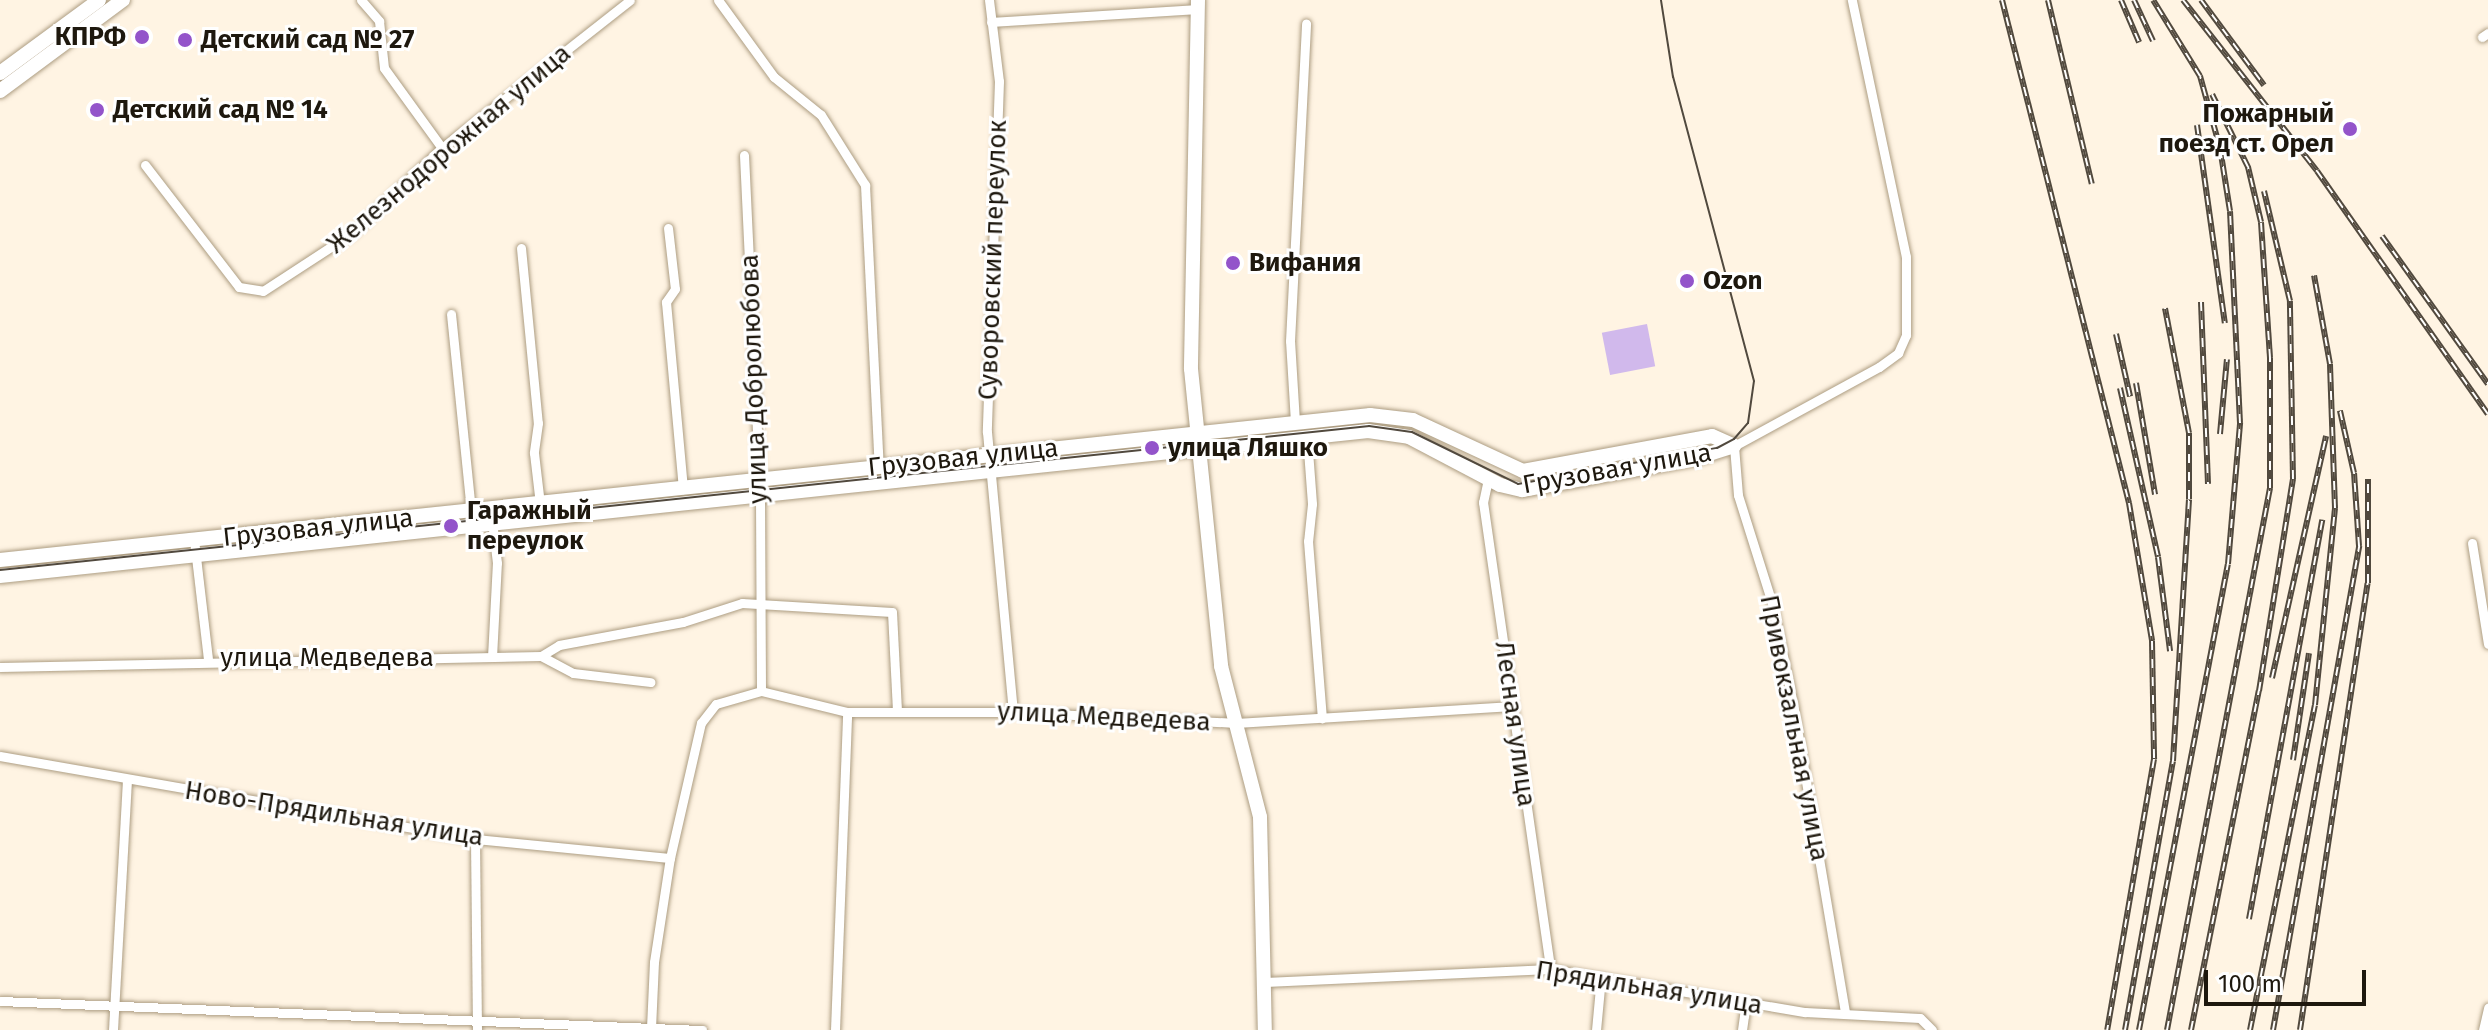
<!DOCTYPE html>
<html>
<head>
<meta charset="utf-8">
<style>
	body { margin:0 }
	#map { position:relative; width:2488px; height:1030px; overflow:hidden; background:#fff4e3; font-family:"Fira Sans",sans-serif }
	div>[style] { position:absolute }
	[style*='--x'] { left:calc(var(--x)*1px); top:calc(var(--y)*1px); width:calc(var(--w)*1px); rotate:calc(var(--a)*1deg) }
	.green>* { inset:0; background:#d1b9ec; transform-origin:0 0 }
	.roads { filter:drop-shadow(0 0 2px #ad9d82) drop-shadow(0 0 2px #ad9d82) }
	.street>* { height:9px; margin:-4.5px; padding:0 4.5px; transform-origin:4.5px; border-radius:4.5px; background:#fff }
	.secondary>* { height:14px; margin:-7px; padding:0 7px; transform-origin:7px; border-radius:7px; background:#fff }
	.primary>* { height:14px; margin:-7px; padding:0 7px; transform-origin:7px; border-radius:7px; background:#fff }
	.tram>* { height:2px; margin:-1px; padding:0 1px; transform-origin:1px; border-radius:1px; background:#51493e }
	.rail>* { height:6px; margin-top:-3px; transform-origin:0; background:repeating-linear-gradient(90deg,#fff 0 9px,#51493e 0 18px); box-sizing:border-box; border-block:2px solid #51493e }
	.dots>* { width:22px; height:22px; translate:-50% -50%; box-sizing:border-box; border:4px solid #fff; border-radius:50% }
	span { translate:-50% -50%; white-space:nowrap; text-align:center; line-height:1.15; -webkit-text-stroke:6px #fff; paint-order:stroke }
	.poi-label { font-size:26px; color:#1e180e; font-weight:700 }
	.right { translate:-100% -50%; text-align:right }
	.left { translate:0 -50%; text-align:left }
	.street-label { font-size:26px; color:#1e180e }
	.scale { position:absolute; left:2204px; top:970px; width:162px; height:36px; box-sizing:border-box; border:4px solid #1e180e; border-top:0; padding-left:10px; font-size:24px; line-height:28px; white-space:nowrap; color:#1e180e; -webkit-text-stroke:6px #fff; paint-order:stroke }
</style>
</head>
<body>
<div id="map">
	<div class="green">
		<i style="left:1647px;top:324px;width:43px;height:46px;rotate:79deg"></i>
	</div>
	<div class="roads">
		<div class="street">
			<i style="--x:361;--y:0;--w:28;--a:49"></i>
			<i style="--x:379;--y:21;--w:47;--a:83.9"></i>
			<i style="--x:384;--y:68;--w:99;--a:54.1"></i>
			<i style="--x:718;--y:0;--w:95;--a:54"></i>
			<i style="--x:774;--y:77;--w:60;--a:39"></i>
			<i style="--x:821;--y:115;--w:83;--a:57.8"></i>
			<i style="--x:865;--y:185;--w:282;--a:87.2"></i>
			<i style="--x:989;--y:0;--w:82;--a:83"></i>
			<i style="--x:999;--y:81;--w:351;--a:92"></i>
			<i style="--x:987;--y:432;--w:281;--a:84.7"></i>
			<i style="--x:991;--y:22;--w:207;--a:-3.6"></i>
			<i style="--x:2482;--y:37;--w:7;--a:-34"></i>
			<i style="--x:744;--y:155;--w:344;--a:87.3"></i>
			<i style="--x:760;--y:499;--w:192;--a:89.7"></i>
			<i style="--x:145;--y:165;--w:154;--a:52.4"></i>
			<i style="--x:239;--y:287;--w:24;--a:9"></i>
			<i style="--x:263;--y:291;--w:106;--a:-33.1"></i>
			<i style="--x:352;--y:233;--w:124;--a:-43.4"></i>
			<i style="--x:442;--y:148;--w:239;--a:-38.2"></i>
			<i style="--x:668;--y:228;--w:61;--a:83.5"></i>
			<i style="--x:675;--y:289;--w:16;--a:125"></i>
			<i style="--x:666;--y:302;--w:188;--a:84.8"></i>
			<i style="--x:521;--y:248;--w:176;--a:84.5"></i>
			<i style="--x:538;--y:423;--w:30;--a:98"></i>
			<i style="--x:534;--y:453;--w:51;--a:83.3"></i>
			<i style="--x:451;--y:314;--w:199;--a:84.2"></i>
			<i style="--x:1295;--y:422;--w:81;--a:-93.5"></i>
			<i style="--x:1290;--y:341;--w:318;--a:-87.1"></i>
			<i style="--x:1307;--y:437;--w:67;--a:85.7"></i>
			<i style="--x:1312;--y:504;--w:37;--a:96"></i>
			<i style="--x:1308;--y:541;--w:178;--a:85.5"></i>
			<i style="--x:1488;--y:479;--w:24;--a:102"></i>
			<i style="--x:1483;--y:502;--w:472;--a:81.8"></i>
			<i style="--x:194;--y:540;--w:120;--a:83.3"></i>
			<i style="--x:2472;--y:543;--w:102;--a:81"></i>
			<i style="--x:541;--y:656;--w:21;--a:-31"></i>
			<i style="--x:559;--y:645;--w:126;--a:-10.5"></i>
			<i style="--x:683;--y:622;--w:62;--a:-17.9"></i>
			<i style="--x:742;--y:603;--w:150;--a:3.4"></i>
			<i style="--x:892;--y:612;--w:99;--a:87.1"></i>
			<i style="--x:492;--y:657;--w:94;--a:-87"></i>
			<i style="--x:497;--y:563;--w:42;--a:-96.8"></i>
			<i style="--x:0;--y:667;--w:541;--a:-1.16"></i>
			<i style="--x:541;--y:656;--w:36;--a:28"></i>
			<i style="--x:573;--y:673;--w:78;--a:6.7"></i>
			<i style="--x:0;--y:756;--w:482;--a:9.9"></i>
			<i style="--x:475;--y:839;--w:196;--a:5.6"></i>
			<i style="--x:475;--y:839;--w:191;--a:89.4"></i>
			<i style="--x:1265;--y:982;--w:285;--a:-2.6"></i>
			<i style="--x:1550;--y:969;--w:259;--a:9.6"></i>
			<i style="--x:1805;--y:1012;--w:115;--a:3"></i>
			<i style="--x:1920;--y:1018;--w:17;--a:45"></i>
			<i style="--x:0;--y:1001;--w:703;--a:2.37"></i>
			<i style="--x:1845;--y:1012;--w:307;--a:-99.6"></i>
			<i style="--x:1794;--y:709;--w:108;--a:-101.7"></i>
			<i style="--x:1772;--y:603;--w:113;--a:-107.5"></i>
			<i style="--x:1738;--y:495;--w:49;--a:-94.7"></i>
			<i style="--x:1734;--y:446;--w:165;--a:-28.6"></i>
			<i style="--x:1879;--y:367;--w:24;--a:-36"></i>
			<i style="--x:1898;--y:353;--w:20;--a:-66"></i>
			<i style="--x:1906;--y:335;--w:78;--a:-90"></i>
			<i style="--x:1906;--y:257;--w:263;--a:-101.9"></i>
			<i style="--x:651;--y:1028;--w:66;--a:-87.4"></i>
			<i style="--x:654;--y:962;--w:105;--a:-81.3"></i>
			<i style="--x:670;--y:858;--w:139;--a:-77.1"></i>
			<i style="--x:701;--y:723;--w:24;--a:-52"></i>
			<i style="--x:716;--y:704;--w:47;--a:-16.1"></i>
			<i style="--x:761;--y:691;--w:89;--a:13.7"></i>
			<i style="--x:847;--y:712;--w:166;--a:0"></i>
			<i style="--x:1013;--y:712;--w:223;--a:2.8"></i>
			<i style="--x:1236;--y:723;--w:277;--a:-3.5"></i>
			<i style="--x:113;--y:1030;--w:250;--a:-86.8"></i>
			<i style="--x:835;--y:1030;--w:318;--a:-87.8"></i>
			<i style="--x:1596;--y:1030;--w:53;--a:-84.6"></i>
			<i style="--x:1742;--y:1030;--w:29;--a:-82"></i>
			<i style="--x:2483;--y:1030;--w:23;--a:-77"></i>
		</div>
		<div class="secondary">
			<i style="--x:1198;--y:0;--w:369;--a:91.1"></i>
			<i style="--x:1191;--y:369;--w:299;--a:84.2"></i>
			<i style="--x:1221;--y:666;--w:156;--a:75.5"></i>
			<i style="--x:1260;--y:817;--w:213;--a:88.7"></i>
			<i style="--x:0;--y:560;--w:1378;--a:-6.04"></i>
			<i style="--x:1370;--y:415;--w:43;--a:6.6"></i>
			<i style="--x:1413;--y:420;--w:121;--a:24.9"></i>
			<i style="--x:1523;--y:471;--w:192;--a:-10.5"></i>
			<i style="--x:1712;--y:436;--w:24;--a:24"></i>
			<i style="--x:0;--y:576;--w:1376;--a:-6.05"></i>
			<i style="--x:1368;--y:431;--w:41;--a:8.3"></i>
			<i style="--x:1409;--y:437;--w:103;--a:27.8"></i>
			<i style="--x:1500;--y:485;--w:23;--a:13"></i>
			<i style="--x:1522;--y:490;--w:174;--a:-10.3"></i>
			<i style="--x:1693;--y:459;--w:43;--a:-17.6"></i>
		</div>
		<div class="primary">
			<i style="--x:0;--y:73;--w:123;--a:-36.4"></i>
			<i style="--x:0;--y:91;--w:153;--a:-36.5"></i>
		</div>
	</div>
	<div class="tram">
		<i style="--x:0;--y:570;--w:1377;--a:-6"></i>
		<i style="--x:1369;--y:426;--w:43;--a:7.9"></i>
		<i style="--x:1412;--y:432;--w:118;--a:26.1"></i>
		<i style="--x:1518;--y:484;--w:202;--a:-10.3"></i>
		<i style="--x:1717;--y:448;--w:19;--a:-28"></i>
		<i style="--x:1734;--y:439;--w:21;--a:-49"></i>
		<i style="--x:1748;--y:423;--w:42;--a:-81.9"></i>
		<i style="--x:1754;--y:381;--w:315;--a:-104.9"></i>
		<i style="--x:1673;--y:77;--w:78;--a:-98.9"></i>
	</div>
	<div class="rail">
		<i style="--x:2002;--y:0;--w:519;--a:75.83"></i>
		<i style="--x:2129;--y:503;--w:140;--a:80.5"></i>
		<i style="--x:2152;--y:641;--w:118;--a:89"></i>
		<i style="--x:2154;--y:759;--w:275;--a:99.8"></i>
		<i style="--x:2048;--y:0;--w:189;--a:76.6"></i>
		<i style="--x:2121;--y:0;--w:46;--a:66.8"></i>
		<i style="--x:2134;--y:0;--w:45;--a:65.1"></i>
		<i style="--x:2183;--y:0;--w:217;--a:51.9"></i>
		<i style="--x:2317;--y:171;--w:297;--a:54.9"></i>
		<i style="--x:2201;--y:0;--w:106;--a:53.5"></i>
		<i style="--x:2197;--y:125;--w:200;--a:82"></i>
		<i style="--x:2382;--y:236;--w:182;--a:54.4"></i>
		<i style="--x:2201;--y:302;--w:182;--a:87.8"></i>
		<i style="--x:2116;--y:334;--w:64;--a:77.3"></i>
		<i style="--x:2136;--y:383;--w:113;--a:80.3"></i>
		<i style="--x:2120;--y:388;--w:173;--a:77.3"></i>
		<i style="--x:2158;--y:557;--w:95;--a:82.7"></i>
		<i style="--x:2220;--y:434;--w:75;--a:-84.7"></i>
		<i style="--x:2272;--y:678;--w:248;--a:-77.4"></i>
		<i style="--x:2293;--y:760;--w:108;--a:-81.5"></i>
		<i style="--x:2249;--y:919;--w:406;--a:-79.6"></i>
		<i style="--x:2125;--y:1030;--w:273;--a:-79.9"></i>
		<i style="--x:2173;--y:761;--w:262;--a:-86.5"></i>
		<i style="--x:2189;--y:499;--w:66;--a:-90"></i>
		<i style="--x:2189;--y:433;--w:127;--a:-100.9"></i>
		<i style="--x:2139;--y:1030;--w:474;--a:-79.2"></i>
		<i style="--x:2228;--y:564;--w:142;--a:-85.1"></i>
		<i style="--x:2240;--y:423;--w:212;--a:-92.7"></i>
		<i style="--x:2230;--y:211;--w:64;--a:-99"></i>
		<i style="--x:2220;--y:148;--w:75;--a:-105.5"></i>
		<i style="--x:2200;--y:76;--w:89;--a:-121.7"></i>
		<i style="--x:2167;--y:1030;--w:552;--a:-79.24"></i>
		<i style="--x:2270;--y:488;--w:130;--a:-90"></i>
		<i style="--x:2270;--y:358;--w:136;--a:-93.8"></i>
		<i style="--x:2261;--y:222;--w:57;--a:-103.3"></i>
		<i style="--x:2248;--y:167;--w:81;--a:-116.3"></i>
		<i style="--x:2191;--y:1030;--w:346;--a:-78.7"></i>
		<i style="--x:2259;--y:691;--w:215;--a:-80.9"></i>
		<i style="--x:2293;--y:479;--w:178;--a:-91"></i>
		<i style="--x:2290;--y:301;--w:113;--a:-103.3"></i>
		<i style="--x:2250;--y:1030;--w:331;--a:-78.7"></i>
		<i style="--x:2315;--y:705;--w:198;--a:-84.2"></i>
		<i style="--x:2335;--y:508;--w:144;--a:-92"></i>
		<i style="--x:2330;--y:364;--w:90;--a:-100.2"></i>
		<i style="--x:2273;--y:1030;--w:492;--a:-79.9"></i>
		<i style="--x:2359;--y:546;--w:73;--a:-93.9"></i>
		<i style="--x:2354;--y:473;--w:64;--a:-102.7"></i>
		<i style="--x:2300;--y:1030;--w:452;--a:-81.4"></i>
		<i style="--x:2368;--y:583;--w:104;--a:-90"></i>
	</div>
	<div class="dots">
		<i style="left:142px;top:37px;background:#9354ca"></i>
		<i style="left:185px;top:40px;background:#9354ca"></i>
		<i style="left:97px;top:110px;background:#9354ca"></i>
		<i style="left:2350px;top:129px;background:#9354ca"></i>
		<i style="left:1233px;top:263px;background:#9354ca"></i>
		<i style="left:1687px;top:281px;background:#9354ca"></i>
		<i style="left:1152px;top:448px;background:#9354ca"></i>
		<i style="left:451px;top:526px;background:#9354ca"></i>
	</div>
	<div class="poi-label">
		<span class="right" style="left:126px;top:37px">КПРФ</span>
		<span class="left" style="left:201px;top:40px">Детский сад № 27</span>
		<span class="left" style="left:113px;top:110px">Детский сад № 14</span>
		<span class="right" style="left:2334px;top:129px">Пожарный<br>поезд ст. Орел</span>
		<span class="left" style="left:1249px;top:263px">Вифания</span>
		<span class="left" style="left:1703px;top:281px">Ozon</span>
		<span class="left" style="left:1168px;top:448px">улица Ляшко</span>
		<span class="left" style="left:467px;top:526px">Гаражный<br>переулок</span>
	</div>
	<div class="street-label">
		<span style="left:449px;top:149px;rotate:-40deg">Железнодорожная улица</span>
		<span style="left:993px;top:260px;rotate:-88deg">Суворовский переулок</span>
		<span style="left:754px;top:379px;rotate:-92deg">улица Добролюбова</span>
		<span style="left:963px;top:458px;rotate:-6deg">Грузовая улица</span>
		<span style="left:1617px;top:469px;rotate:-10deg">Грузовая улица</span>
		<span style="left:318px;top:528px;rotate:-6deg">Грузовая улица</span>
		<span style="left:327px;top:658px">улица Медведева</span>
		<span style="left:1104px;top:717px;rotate:3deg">улица Медведева</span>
		<span style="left:1515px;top:724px;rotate:82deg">Лесная улица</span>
		<span style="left:1794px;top:728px;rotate:79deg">Привокзальная улица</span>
		<span style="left:334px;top:814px;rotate:9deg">Ново-Прядильная улица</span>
		<span style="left:1649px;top:988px;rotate:9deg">Прядильная улица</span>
	</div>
	<div class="scale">100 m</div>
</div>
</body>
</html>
